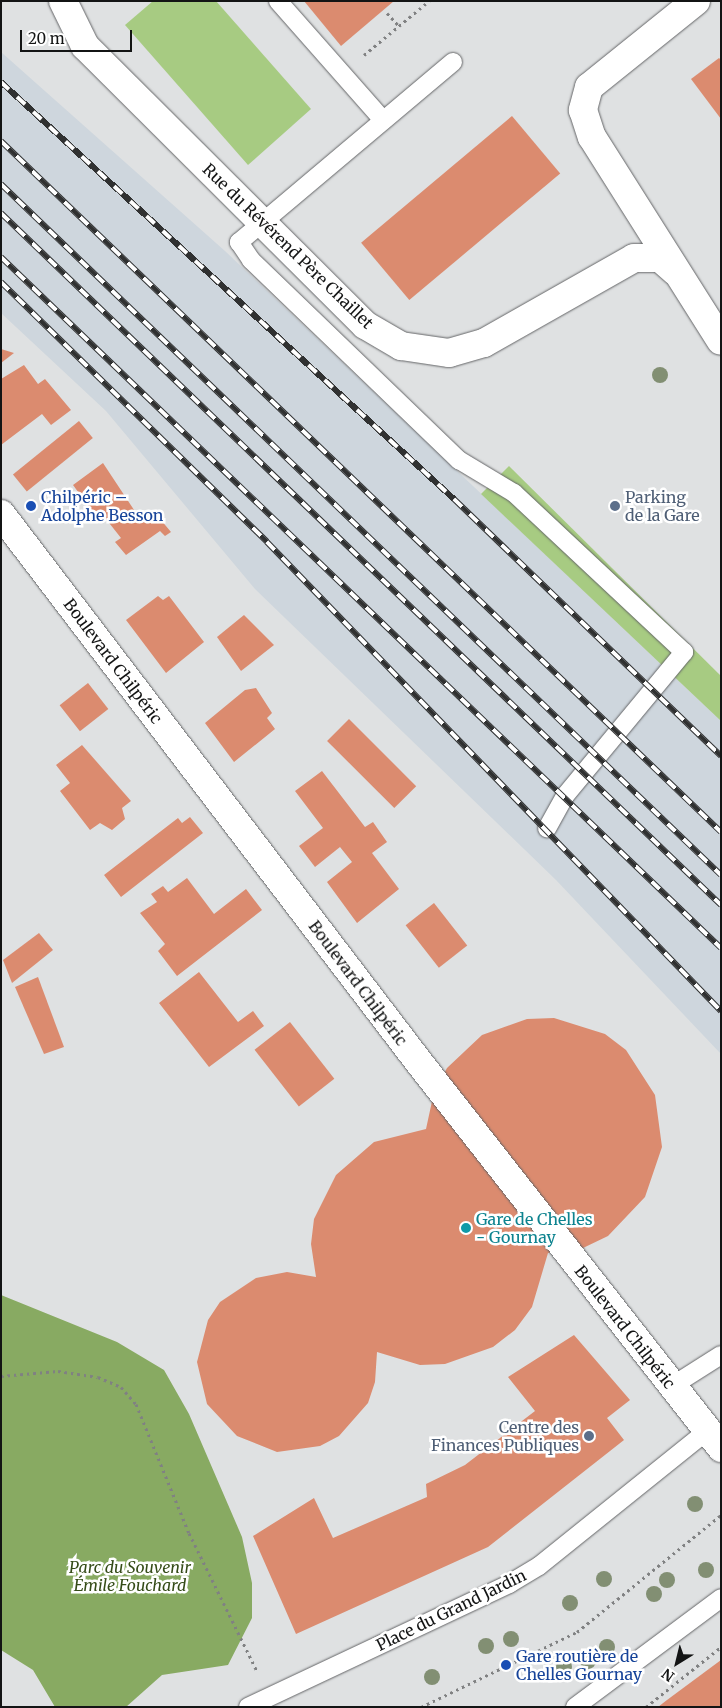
<!DOCTYPE html>
<html>
<head>
<meta charset="utf-8">
<style>
	body { margin:0 }
	#map { position:relative; width:722px; height:1708px; overflow:hidden; background:#dfe1e2; font-family:Merriweather,serif }
	div>[style] { position:absolute }
	[style*='--x'] { left:calc(var(--x)*1px); top:calc(var(--y)*1px); width:calc(var(--w)*1px); rotate:calc(var(--a)*1deg) }
	.built>* { inset:0; background:#ced6dd }
	.green>* { inset:0; background:#a7cb82 }
	.forest>* { inset:0; background:#88aa62 }
	.building>* { inset:0; background:#db8b6f; transform-origin:0 0 }
	.path>* { height:3px; margin-top:-1.5px; transform-origin:0; background:repeating-linear-gradient(90deg,#808182 0 2.5px,transparent 0 6.5px) }
	.roads { filter:drop-shadow(0 0 1px #646567) drop-shadow(0 0 1px #646567) }
	.service>* { height:18px; margin:-9px; padding:0 9px; transform-origin:9px; border-radius:9px; background:#fff }
	.minor>* { height:28px; margin:-14px; padding:0 14px; transform-origin:14px; border-radius:14px; background:#fff }
	.rail>* { height:5.5px; margin-top:-2.75px; transform-origin:0; background:repeating-linear-gradient(90deg,#fff 0 11px,#303131 0 22px); box-sizing:border-box; border-block:1px solid #303131 }
	.trees>* { width:16px; height:16px; margin:-8px; border-radius:50%; background:#828f73 }
	.dots>* { width:14px; height:14px; translate:-50% -50%; box-sizing:border-box; border:2px solid #fff; border-radius:50% }
	span { translate:-50% -50%; white-space:nowrap; text-align:center; line-height:1.15; -webkit-text-stroke:5px #fff; paint-order:stroke }
	.street-label { font-size:16px; color:#131414 }
	.transit-label { font-size:16px; color:#164399 }
	.left { translate:0 -50%; text-align:left }
	.service-label { font-size:16px; color:#4e5e75 }
	.right { translate:-100% -50%; text-align:right }
	.culture-label { font-size:16px; color:#0d838f }
	.park-label { font-size:16px; color:#354c18; font-style:italic }
	.frame { position:absolute; inset:0; border:2px solid #131414; pointer-events:none }
	.north { position:absolute; left:652px; top:1638px; width:50px; height:50px; -webkit-text-stroke:4px #fff; paint-order:stroke; rotate:216deg; font-size:14px; font-weight:700; line-height:20px; text-align:center; color:#131414 }
	.north::after { content:''; display:block; margin:auto; width:18px; height:22px; background:#131414; clip-path:polygon(50% 0,100% 100%,50% 72%,0 100%) }
	.scale { position:absolute; left:20px; top:30px; width:112px; height:22px; box-sizing:border-box; border:2px solid #131414; border-top:0; padding-left:6px; font-size:15px; line-height:18px; white-space:nowrap; color:#131414; -webkit-text-stroke:4px #fff; paint-order:stroke }
</style>
</head>
<body>
<div id="map">
	<div class="built">
		<i style="clip-path:polygon(1px 52px,225px 251px,721px 721px,721px 1054px,556px 880px,255px 589px,106px 411px,1px 313px)"></i>
	</div>
	<div class="green">
		<i style="clip-path:polygon(153px 1px,216px 1px,311px 109px,248px 165px,125px 25px)"></i>
		<i style="clip-path:polygon(509px 466px,721px 676px,721px 721px,481px 494px)"></i>
	</div>
	<div class="forest">
		<i style="clip-path:polygon(1px 1295px,117px 1342px,164px 1370px,189px 1414px,242px 1537px,252px 1583px,252px 1618px,228px 1665px,162px 1675px,126px 1707px,55px 1707px,33px 1670px,1px 1650px)"></i>
	</div>
	<div class="building">
		<i style="clip-path:polygon(304px 1px,394px 1px,341px 46px)"></i>
		<i style="clip-path:polygon(719px 58px,721px 60px,721px 119px,691px 79px)"></i>
		<i style="left:512px;top:116px;width:75px;height:197px;rotate:50deg"></i>
		<i style="clip-path:polygon(1px 349px,14px 353px,1px 363px)"></i>
		<i style="clip-path:polygon(24px 365px,38px 384px,45px 379px,71px 410px,51px 425px,42px 414px,1px 445px,1px 379px)"></i>
		<i style="left:79px;top:421px;width:22px;height:85px;rotate:51deg"></i>
		<i style="clip-path:polygon(103px 463px,142px 522px,155px 513px,171px 532px,165px 536px,160px 531px,126px 555px,115px 542px,121px 538px,106px 519px,101px 523px,73px 485px)"></i>
		<i style="clip-path:polygon(158px 596px,163px 600px,169px 596px,204px 642px,166px 673px,126px 620px)"></i>
		<i style="clip-path:polygon(244px 615px,274px 645px,241px 671px,217px 637px)"></i>
		<i style="left:88px;top:683px;width:33px;height:36px;rotate:52deg"></i>
		<i style="clip-path:polygon(256px 688px,272px 713px,267px 718px,275px 729px,234px 762px,205px 723px,245px 690px)"></i>
		<i style="left:349px;top:719px;width:95px;height:31px;rotate:45deg"></i>
		<i style="clip-path:polygon(82px 745px,131px 801px,122px 808px,125px 819px,112px 830px,100px 823px,90px 830px,60px 791px,70px 783px,56px 765px)"></i>
		<i style="clip-path:polygon(322px 771px,365px 827px,373px 822px,387px 842px,372px 853px,399px 889px,357px 923px,327px 882px,352px 862px,340px 847px,315px 867px,299px 846px,323px 828px,295px 791px)"></i>
		<i style="clip-path:polygon(190px 817px,203px 833px,121px 897px,104px 875px,178px 818px,182px 823px)"></i>
		<i style="clip-path:polygon(187px 878px,214px 914px,246px 889px,262px 910px,177px 976px,158px 951px,165px 944px,140px 913px,157px 902px,151px 894px,163px 886px,168px 892px)"></i>
		<i style="left:434px;top:903px;width:54px;height:36px;rotate:52deg"></i>
		<i style="clip-path:polygon(39px 933px,53px 950px,12px 983px,3px 960px)"></i>
		<i style="clip-path:polygon(199px 972px,238px 1022px,253px 1011px,264px 1026px,209px 1067px,159px 1003px)"></i>
		<i style="clip-path:polygon(38px 977px,64px 1047px,44px 1054px,15px 987px)"></i>
		<i style="clip-path:polygon(554px 1018px,605px 1034px,626px 1050px,655px 1095px,662px 1147px,645px 1197px,608px 1236px,583px 1248px,548px 1253px,532px 1307px,515px 1330px,493px 1347px,445px 1364px,420px 1365px,377px 1352px,375px 1382px,368px 1403px,339px 1436px,320px 1446px,277px 1452px,237px 1436px,207px 1404px,197px 1362px,208px 1320px,220px 1302px,256px 1278px,287px 1272px,316px 1277px,311px 1244px,314px 1219px,336px 1175px,374px 1142px,426px 1129px,434px 1092px,447px 1068px,482px 1035px,527px 1019px)"></i>
		<i style="left:290px;top:1022px;width:72px;height:45px;rotate:52deg"></i>
		<i style="clip-path:polygon(574px 1335px,630px 1400px,607px 1418px,624px 1440px,488px 1547px,296px 1634px,253px 1536px,314px 1498px,333px 1538px,427px 1497px,426px 1484px,465px 1465px,535px 1411px,508px 1377px)"></i>
		<i style="clip-path:polygon(721px 1660px,721px 1707px,658px 1707px,667px 1700px)"></i>
	</div>
	<div class="path">
		<i style="--x:387;--y:13;--w:18;--a:47"></i>
		<i style="--x:364;--y:55;--w:85;--a:-39.7"></i>
		<i style="--x:1;--y:1376;--w:57;--a:-5"></i>
		<i style="--x:58;--y:1371;--w:40;--a:8.5"></i>
		<i style="--x:98;--y:1377;--w:25;--a:23"></i>
		<i style="--x:121;--y:1387;--w:23;--a:49"></i>
		<i style="--x:136;--y:1404;--w:139;--a:67.7"></i>
		<i style="--x:189;--y:1533;--w:154;--a:63.8"></i>
		<i style="--x:421;--y:1707;--w:173;--a:-25.7"></i>
		<i style="--x:577;--y:1632;--w:186;--a:-39.1"></i>
		<i style="--x:646;--y:1707;--w:96;--a:-38.7"></i>
	</div>
	<div class="roads">
		<div class="service">
			<i style="--x:278;--y:1;--w:159;--a:48.6"></i>
			<i style="--x:453;--y:62;--w:280;--a:139.9"></i>
			<i style="--x:239;--y:242;--w:22;--a:56"></i>
			<i style="--x:251;--y:260;--w:289;--a:43.9"></i>
			<i style="--x:459;--y:460;--w:64;--a:31"></i>
			<i style="--x:514;--y:493;--w:233;--a:43.1"></i>
			<i style="--x:684;--y:652;--w:187;--a:129.6"></i>
			<i style="--x:565;--y:796;--w:37;--a:119"></i>
			<i style="--x:672;--y:1386;--w:58;--a:-32.3"></i>
			<i style="--x:248;--y:1707;--w:289;--a:-25.2"></i>
			<i style="--x:509;--y:1584;--w:35;--a:-31"></i>
			<i style="--x:539;--y:1566;--w:216;--a:-38.8"></i>
			<i style="--x:575;--y:1707;--w:182;--a:-36.7"></i>
		</div>
		<div class="minor">
			<i style="--x:63;--y:1;--w:50;--a:63.9"></i>
			<i style="--x:85;--y:46;--w:395;--a:44.9"></i>
			<i style="--x:365;--y:325;--w:42;--a:30.3"></i>
			<i style="--x:401;--y:346;--w:49;--a:8.3"></i>
			<i style="--x:449;--y:353;--w:36;--a:-16"></i>
			<i style="--x:484;--y:343;--w:172;--a:-29.5"></i>
			<i style="--x:634;--y:258;--w:26;--a:0"></i>
			<i style="--x:660;--y:258;--w:20;--a:41"></i>
			<i style="--x:696;--y:1;--w:137;--a:141.2"></i>
			<i style="--x:589;--y:87;--w:24;--a:105"></i>
			<i style="--x:583;--y:110;--w:28;--a:72"></i>
			<i style="--x:592;--y:137;--w:241;--a:57.7"></i>
			<i style="--x:1;--y:514;--w:688;--a:52.68"></i>
			<i style="--x:418;--y:1061;--w:492;--a:51.9"></i>
		</div>
	</div>
	<div class="rail">
		<i style="--x:1;--y:82;--w:616;--a:42.63"></i>
		<i style="--x:454;--y:499;--w:371;--a:43.9"></i>
		<i style="--x:1;--y:141;--w:998;--a:43.82"></i>
		<i style="--x:1;--y:184;--w:998;--a:43.82"></i>
		<i style="--x:1;--y:213;--w:999;--a:43.86"></i>
		<i style="--x:1;--y:257;--w:998;--a:43.82"></i>
		<i style="--x:1;--y:282;--w:372;--a:44.3"></i>
		<i style="--x:267;--y:542;--w:653;--a:45.93"></i>
	</div>
	<div class="trees">
		<i style="left:660px;top:375px"></i>
		<i style="left:695px;top:1504px"></i>
		<i style="left:706px;top:1570px"></i>
		<i style="left:604px;top:1579px"></i>
		<i style="left:667px;top:1580px"></i>
		<i style="left:654px;top:1594px"></i>
		<i style="left:570px;top:1603px"></i>
		<i style="left:511px;top:1639px"></i>
		<i style="left:486px;top:1646px"></i>
		<i style="left:607px;top:1647px"></i>
		<i style="left:588px;top:1661px"></i>
		<i style="left:564px;top:1667px"></i>
		<i style="left:432px;top:1677px"></i>
	</div>
	<div class="dots">
		<i style="left:31px;top:506px;background:#1a4fb4"></i>
		<i style="left:615px;top:506px;background:#5c6f8a"></i>
		<i style="left:466px;top:1228px;background:#0f9aa8"></i>
		<i style="left:589px;top:1436px;background:#5c6f8a"></i>
		<i style="left:506px;top:1665px;background:#1a4fb4"></i>
	</div>
	<div class="street-label">
		<span style="left:288px;top:246px;rotate:44deg">Rue du Révérend Père Chaillet</span>
		<span style="left:113px;top:661px;rotate:53deg">Boulevard Chilpéric</span>
		<span style="left:358px;top:983px;rotate:53deg">Boulevard Chilpéric</span>
		<span style="left:625px;top:1327px;rotate:52deg">Boulevard Chilpéric</span>
		<span style="left:451px;top:1610px;rotate:-26deg">Place du Grand Jardin</span>
	</div>
	<div class="transit-label">
		<span class="left" style="left:41px;top:506px">Chilpéric –<br>Adolphe Besson</span>
		<span class="left" style="left:516px;top:1665px">Gare routière de<br>Chelles Gournay</span>
	</div>
	<div class="service-label">
		<span class="left" style="left:625px;top:506px">Parking<br>de la Gare</span>
		<span class="right" style="left:579px;top:1436px">Centre des<br>Finances Publiques</span>
	</div>
	<div class="culture-label">
		<span class="left" style="left:476px;top:1228px">Gare de Chelles<br>- Gournay</span>
	</div>
	<div class="park-label">
		<span style="left:130px;top:1576px">Parc du Souvenir<br>Émile Fouchard</span>
	</div>
	<div class="frame"></div>
	<div class="north">N</div>
	<div class="scale">20 m</div>
</div>
</body>
</html>
